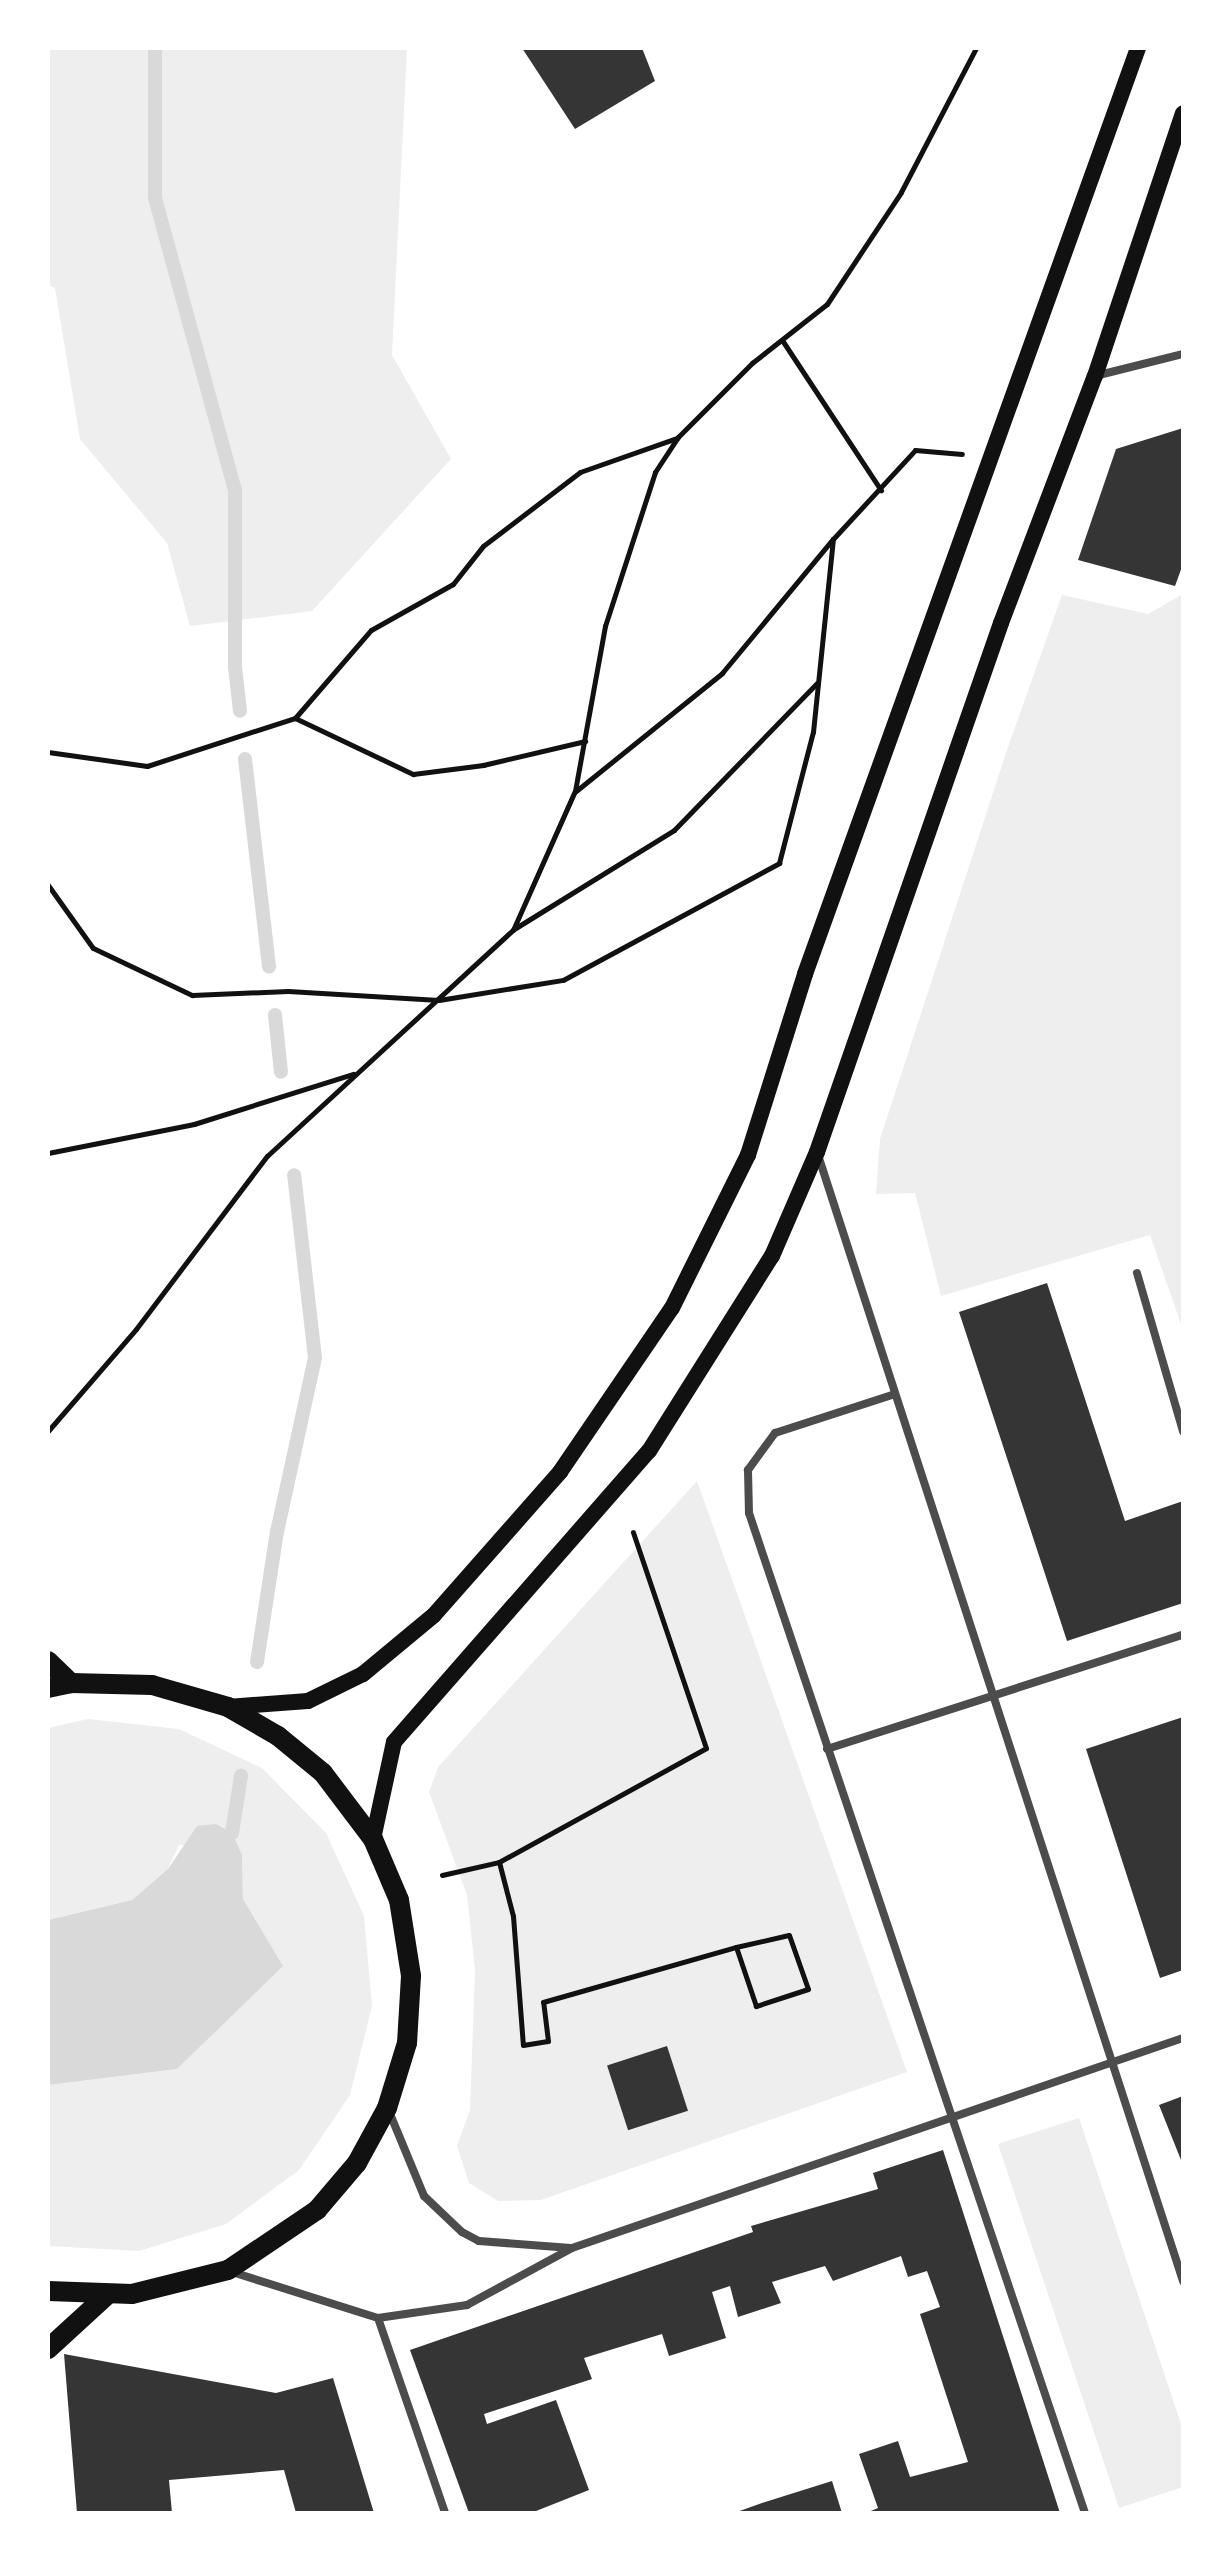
<!DOCTYPE html>
<html>
<head>
<meta charset="utf-8">
<style>
	body { margin:0 }
	#map { position:relative; width:1231px; height:2561px; overflow:hidden; background:#fff; font-family:"Noto Sans",sans-serif }
	div>[style] { position:absolute }
	[style*='--x'] { left:calc(var(--x)*1px); top:calc(var(--y)*1px); width:calc(var(--w)*1px); rotate:calc(var(--a)*1deg) }
	.green>* { inset:0; background:#eee }
	.water>* { inset:0; background:#d9d9d9 }
	.stream>* { height:14px; margin:-7px; padding:0 7px; transform-origin:7px; border-radius:7px; background:#d9d9d9 }
	.building>* { inset:0; background:#353535; transform-origin:0 0 }
	.path>* { height:5px; margin:-2.5px; padding:0 2.5px; transform-origin:2.5px; border-radius:2.5px; background:#111 }
	.minor>* { height:8px; margin:-4px; padding:0 4px; transform-origin:4px; border-radius:4px; background:#4c4c4c }
	.secondary>* { height:16px; margin:-8px; padding:0 8px; transform-origin:8px; border-radius:8px; background:#111 }
	.primary>* { height:20px; margin:-10px; padding:0 10px; transform-origin:10px; border-radius:10px; background:#111 }
	span { translate:-50% -50%; white-space:nowrap; text-align:center; line-height:1.15; -webkit-text-stroke:6px #fff; paint-order:stroke }
	.frame { position:absolute; inset:0; border:50px solid #fff; pointer-events:none }
</style>
</head>
<body>
<div id="map">
	<div class="green">
		<i style="clip-path:polygon(48px 48px,407px 48px,392px 355px,451px 459px,312px 611px,190px 626px,167px 543px,80px 439px,55px 288px,48px 285px)"></i>
		<i style="clip-path:polygon(1183px 594px,1183px 1330px,1150px 1235px,941px 1296px,915px 1193px,876px 1194px,880px 1139px,1008px 747px,1062px 595px,1148px 614px)"></i>
		<i style="clip-path:polygon(697px 1481px,907px 2072px,541px 2200px,498px 2201px,469px 2183px,457px 2146px,470px 2110px,475px 1970px,467px 1895px,429px 1792px,438px 1767px)"></i>
		<i style="clip-path:polygon(88px 1719px,179px 1729px,262px 1768px,326px 1833px,364px 1916px,372px 2006px,350px 2095px,299px 2170px,226px 2224px,139px 2251px,48px 2246px,48px 2085px,177px 2069px,282px 1965px,243px 1899px,242px 1855px,179px 1845px,168px 1869px,132px 1900px,48px 1920px,48px 1728px)"></i>
		<i style="clip-path:polygon(1079px 2118px,1183px 2430px,1183px 2487px,1119px 2508px,998px 2144px)"></i>
	</div>
	<div class="water">
		<i style="clip-path:polygon(216px 1824px,232px 1833px,242px 1855px,243px 1899px,283px 1966px,177px 2069px,48px 2085px,48px 1920px,132px 1900px,168px 1869px,197px 1826px)"></i>
	</div>
	<div class="stream">
		<i style="--x:155;--y:48;--w:150;--a:90"></i>
		<i style="--x:155;--y:198;--w:303;--a:74.7"></i>
		<i style="--x:235;--y:490;--w:177;--a:90"></i>
		<i style="--x:235;--y:667;--w:44;--a:83.5"></i>
		<i style="--x:245;--y:759;--w:209;--a:83.4"></i>
		<i style="--x:275;--y:1015;--w:57;--a:84"></i>
		<i style="--x:257;--y:1662;--w:132;--a:-81.3"></i>
		<i style="--x:277;--y:1532;--w:178;--a:-77.7"></i>
		<i style="--x:315;--y:1358;--w:184;--a:-96.5"></i>
		<i style="--x:232;--y:1833;--w:58;--a:-81"></i>
	</div>
	<div class="building">
		<i style="clip-path:polygon(522px 48px,642px 48px,655px 81px,575px 129px)"></i>
		<i style="clip-path:polygon(1183px 428px,1183px 564px,1175px 586px,1078px 560px,1116px 449px)"></i>
		<i style="clip-path:polygon(1047px 1283px,1125px 1521px,1183px 1501px,1183px 1603px,1067px 1641px,959px 1312px)"></i>
		<i style="clip-path:polygon(1183px 1717px,1183px 1970px,1160px 1978px,1086px 1749px)"></i>
		<i style="left:667px;top:2046px;width:68px;height:63px;rotate:72deg"></i>
		<i style="clip-path:polygon(1183px 2096px,1183px 2165px,1159px 2105px)"></i>
		<i style="clip-path:polygon(943px 2150px,1060px 2513px,866px 2513px,878px 2508px,859px 2454px,898px 2441px,910px 2477px,968px 2462px,920px 2314px,940px 2307px,927px 2271px,908px 2277px,901px 2256px,833px 2281px,825px 2266px,772px 2282px,781px 2303px,738px 2317px,730px 2286px,712px 2292px,726px 2338px,669px 2356px,662px 2334px,584px 2358px,592px 2379px,484px 2414px,487px 2424px,556px 2400px,589px 2490px,531px 2513px,469px 2513px,410px 2350px,753px 2232px,751px 2226px,878px 2189px,873px 2173px)"></i>
		<i style="clip-path:polygon(64px 2354px,276px 2393px,333px 2378px,374px 2513px,296px 2513px,284px 2470px,169px 2480px,172px 2513px,77px 2513px)"></i>
		<i style="clip-path:polygon(832px 2481px,842px 2513px,734px 2513px,762px 2503px)"></i>
	</div>
	<div class="path">
		<i style="--x:782;--y:340;--w:180;--a:56.6"></i>
		<i style="--x:295;--y:718;--w:131;--a:25.4"></i>
		<i style="--x:413;--y:774;--w:71;--a:-7.3"></i>
		<i style="--x:483;--y:765;--w:105;--a:-13.2"></i>
		<i style="--x:48;--y:752;--w:100;--a:8"></i>
		<i style="--x:147;--y:766;--w:156;--a:-18"></i>
		<i style="--x:295;--y:718;--w:116;--a:-49.2"></i>
		<i style="--x:371;--y:630;--w:94;--a:-29.3"></i>
		<i style="--x:453;--y:584;--w:48;--a:-51.7"></i>
		<i style="--x:483;--y:546;--w:122;--a:-37.3"></i>
		<i style="--x:580;--y:472;--w:103;--a:-19.3"></i>
		<i style="--x:576;--y:791;--w:188;--a:-38.9"></i>
		<i style="--x:722;--y:673;--w:174;--a:-50.4"></i>
		<i style="--x:48;--y:885;--w:77;--a:54.5"></i>
		<i style="--x:93;--y:948;--w:110;--a:25.4"></i>
		<i style="--x:192;--y:995;--w:96;--a:-2.4"></i>
		<i style="--x:288;--y:991;--w:151;--a:3.4"></i>
		<i style="--x:439;--y:1000;--w:126;--a:-9.2"></i>
		<i style="--x:563;--y:980;--w:246;--a:-28.4"></i>
		<i style="--x:779;--y:863;--w:135;--a:-75.5"></i>
		<i style="--x:813;--y:732;--w:194;--a:-84.1"></i>
		<i style="--x:833;--y:539;--w:121;--a:-47.3"></i>
		<i style="--x:915;--y:450;--w:47;--a:4.9"></i>
		<i style="--x:514;--y:929;--w:188;--a:-31.7"></i>
		<i style="--x:674;--y:830;--w:205;--a:-45.8"></i>
		<i style="--x:48;--y:1153;--w:149;--a:-11.2"></i>
		<i style="--x:194;--y:1124;--w:167;--a:-17.5"></i>
		<i style="--x:48;--y:1431;--w:135;--a:-49.2"></i>
		<i style="--x:136;--y:1329;--w:217;--a:-52.9"></i>
		<i style="--x:267;--y:1156;--w:334;--a:-42.6"></i>
		<i style="--x:513;--y:930;--w:152;--a:-66"></i>
		<i style="--x:575;--y:791;--w:168;--a:-79.7"></i>
		<i style="--x:605;--y:626;--w:162;--a:-72"></i>
		<i style="--x:655;--y:472;--w:42;--a:-56.7"></i>
		<i style="--x:678;--y:437;--w:105;--a:-45"></i>
		<i style="--x:752;--y:363;--w:95;--a:-38.2"></i>
		<i style="--x:827;--y:304;--w:134;--a:-56.5"></i>
		<i style="--x:901;--y:192;--w:162;--a:-62.5"></i>
		<i style="--x:499;--y:1862;--w:56;--a:75.5"></i>
		<i style="--x:513;--y:1916;--w:129;--a:85.6"></i>
		<i style="--x:523;--y:2045;--w:25;--a:-9"></i>
		<i style="--x:548;--y:2041;--w:39;--a:-97"></i>
		<i style="--x:543;--y:2002;--w:201;--a:-15.9"></i>
		<i style="--x:442;--y:1875;--w:58;--a:-12.8"></i>
		<i style="--x:499;--y:1862;--w:236;--a:-28.8"></i>
		<i style="--x:706;--y:1748;--w:228;--a:-108.7"></i>
		<i style="--x:789;--y:1935;--w:57;--a:70.6"></i>
		<i style="--x:808;--y:1989;--w:55;--a:161.9"></i>
		<i style="--x:756;--y:2006;--w:62;--a:-108.7"></i>
		<i style="--x:736;--y:1947;--w:54;--a:-12.8"></i>
	</div>
	<div class="minor">
		<i style="--x:1095;--y:376;--w:91;--a:-14"></i>
		<i style="--x:818;--y:1155;--w:1184;--a:72.04"></i>
		<i style="--x:1137;--y:1273;--w:165;--a:73.8"></i>
		<i style="--x:892;--y:1395;--w:123;--a:162"></i>
		<i style="--x:775;--y:1433;--w:46;--a:126.1"></i>
		<i style="--x:748;--y:1470;--w:43;--a:88.7"></i>
		<i style="--x:749;--y:1513;--w:1055;--a:71.43"></i>
		<i style="--x:827;--y:1749;--w:374;--a:-17.8"></i>
		<i style="--x:388;--y:2109;--w:94;--a:67.5"></i>
		<i style="--x:424;--y:2196;--w:52;--a:43.5"></i>
		<i style="--x:462;--y:2232;--w:19;--a:28"></i>
		<i style="--x:479;--y:2241;--w:92;--a:4.4"></i>
		<i style="--x:232;--y:2272;--w:153;--a:17.5"></i>
		<i style="--x:378;--y:2318;--w:90;--a:-8.3"></i>
		<i style="--x:467;--y:2305;--w:119;--a:-28.5"></i>
		<i style="--x:572;--y:2248;--w:646;--a:-18.97"></i>
		<i style="--x:378;--y:2318;--w:206;--a:71"></i>
	</div>
	<div class="secondary">
		<i style="--x:228;--y:1707;--w:80;--a:-4.3"></i>
		<i style="--x:308;--y:1701;--w:61;--a:-26.1"></i>
		<i style="--x:363;--y:1674;--w:92;--a:-39.7"></i>
		<i style="--x:434;--y:1615;--w:191;--a:-48.6"></i>
		<i style="--x:560;--y:1472;--w:199;--a:-55.7"></i>
		<i style="--x:672;--y:1308;--w:171;--a:-63.6"></i>
		<i style="--x:748;--y:1155;--w:190;--a:-72.5"></i>
		<i style="--x:805;--y:974;--w:984;--a:-70.22"></i>
		<i style="--x:373;--y:1839;--w:99;--a:-77.8"></i>
		<i style="--x:394;--y:1742;--w:387;--a:-48.8"></i>
		<i style="--x:649;--y:1451;--w:231;--a:-57.8"></i>
		<i style="--x:772;--y:1256;--w:113;--a:-66.6"></i>
		<i style="--x:817;--y:1152;--w:560;--a:-70.82"></i>
		<i style="--x:1001;--y:623;--w:264;--a:-69.2"></i>
		<i style="--x:1095;--y:376;--w:277;--a:-71.5"></i>
	</div>
	<div class="primary">
		<i style="--x:48;--y:1661;--w:32;--a:44"></i>
		<i style="--x:48;--y:1688;--w:24;--a:-12"></i>
		<i style="--x:71;--y:1683;--w:81;--a:1.4"></i>
		<i style="--x:152;--y:1685;--w:79;--a:16.1"></i>
		<i style="--x:228;--y:1707;--w:58;--a:30.1"></i>
		<i style="--x:278;--y:1736;--w:58;--a:39.4"></i>
		<i style="--x:323;--y:1773;--w:83;--a:52.9"></i>
		<i style="--x:373;--y:1839;--w:66;--a:66.9"></i>
		<i style="--x:399;--y:1900;--w:77;--a:81"></i>
		<i style="--x:411;--y:1976;--w:67;--a:93.4"></i>
		<i style="--x:407;--y:2043;--w:68;--a:107.1"></i>
		<i style="--x:387;--y:2108;--w:63;--a:118.6"></i>
		<i style="--x:357;--y:2163;--w:62;--a:130.4"></i>
		<i style="--x:317;--y:2210;--w:107;--a:146"></i>
		<i style="--x:228;--y:2270;--w:99;--a:166"></i>
		<i style="--x:132;--y:2294;--w:84;--a:-178"></i>
		<i style="--x:48;--y:2349;--w:79;--a:-42.4"></i>
	</div>
	<div class="frame"></div>
</div>
</body>
</html>
